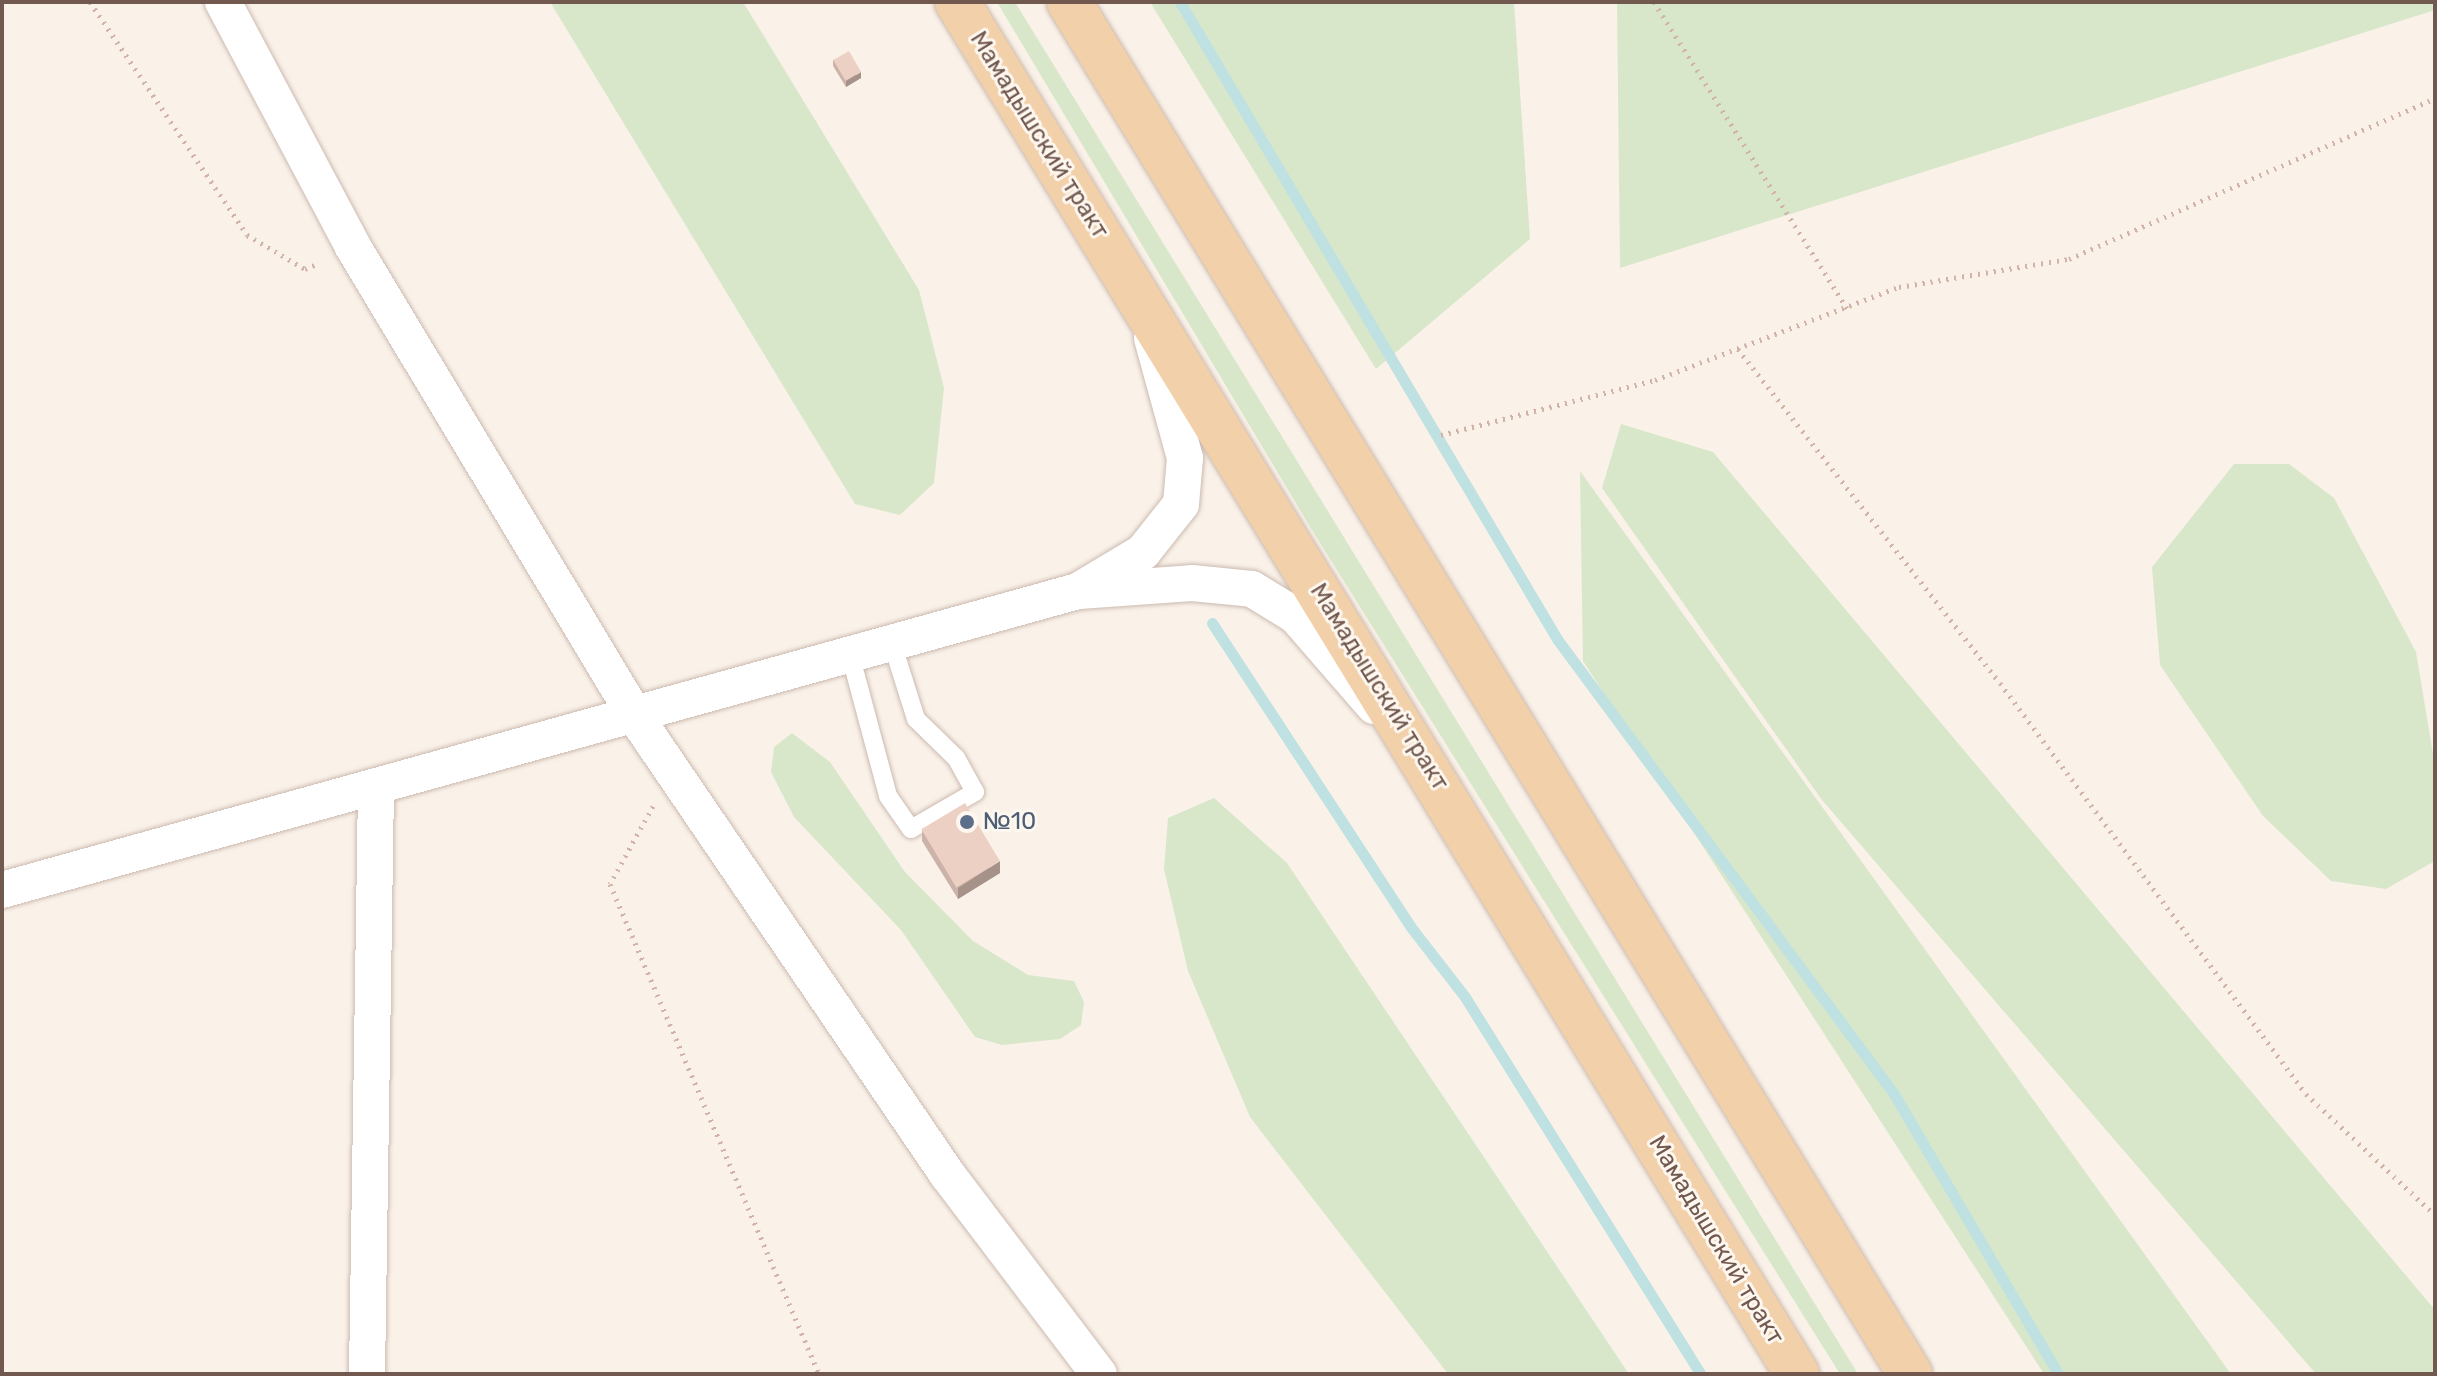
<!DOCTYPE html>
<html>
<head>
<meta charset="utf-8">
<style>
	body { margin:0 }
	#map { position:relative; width:2437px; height:1376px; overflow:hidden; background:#faf2e9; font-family:Rubik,sans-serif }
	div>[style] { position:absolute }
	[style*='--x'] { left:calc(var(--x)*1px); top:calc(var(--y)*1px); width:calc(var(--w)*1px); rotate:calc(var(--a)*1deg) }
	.green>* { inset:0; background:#d8e7c9 }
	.stream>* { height:11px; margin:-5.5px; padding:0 5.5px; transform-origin:5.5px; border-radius:5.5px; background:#bfe1e2 }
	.path>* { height:5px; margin-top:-2.5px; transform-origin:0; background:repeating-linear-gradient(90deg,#d2b3a7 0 2px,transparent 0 8px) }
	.roads { filter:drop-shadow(0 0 2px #ccbab0) drop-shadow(0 0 2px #ccbab0) }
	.lane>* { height:18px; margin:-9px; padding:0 9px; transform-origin:9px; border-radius:9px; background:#fff }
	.street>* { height:36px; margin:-18px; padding:0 18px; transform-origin:18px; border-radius:18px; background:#fff }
	.primary>* { height:44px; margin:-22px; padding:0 22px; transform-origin:22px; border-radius:22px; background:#f2d0a9 }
	.wall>* { inset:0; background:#ccb3a9 }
	.shaded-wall>* { inset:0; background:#a69289 }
	.building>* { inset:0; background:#edd0c4; transform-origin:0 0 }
	.dots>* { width:22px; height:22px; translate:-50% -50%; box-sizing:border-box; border:4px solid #fdf7ef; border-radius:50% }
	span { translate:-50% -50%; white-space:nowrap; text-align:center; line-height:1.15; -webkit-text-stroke:6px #fdf7ef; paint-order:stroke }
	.street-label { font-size:24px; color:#72594f }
	.service-label { font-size:24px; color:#4e5e75 }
	.left { translate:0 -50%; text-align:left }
	.frame { position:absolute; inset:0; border:4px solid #72594f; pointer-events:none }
</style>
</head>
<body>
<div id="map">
	<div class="green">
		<i style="clip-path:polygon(550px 2px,743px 2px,919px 290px,944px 388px,934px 483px,900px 515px,855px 504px)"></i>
		<i style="clip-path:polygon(997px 2px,1015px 2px,1858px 1374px,1840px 1374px,1312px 530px)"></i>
		<i style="clip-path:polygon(1150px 2px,1514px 2px,1530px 239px,1376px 369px)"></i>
		<i style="clip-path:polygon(1617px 2px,2435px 2px,2435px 10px,1620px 268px)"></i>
		<i style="clip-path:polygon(1621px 424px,1713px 452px,2435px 1310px,2435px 1374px,2316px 1374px,1822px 800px,1602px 488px)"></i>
		<i style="clip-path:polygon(2234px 464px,2289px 464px,2334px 498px,2416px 652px,2435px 766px,2435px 853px,2433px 862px,2386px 889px,2331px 881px,2263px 816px,2160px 665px,2152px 567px)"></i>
		<i style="clip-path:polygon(1580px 471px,2231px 1374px,2044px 1374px,1583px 661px)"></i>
		<i style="clip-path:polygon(792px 733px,830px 762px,905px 872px,973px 941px,1028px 975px,1074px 981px,1084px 1002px,1081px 1025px,1060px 1039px,1002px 1045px,975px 1037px,901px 930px,794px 817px,771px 772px,774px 747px)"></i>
		<i style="clip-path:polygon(1214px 798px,1287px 863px,1629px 1374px,1448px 1374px,1250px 1117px,1188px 971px,1164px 869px,1168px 818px)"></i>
	</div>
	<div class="stream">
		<i style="--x:1180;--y:2;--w:740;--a:59.38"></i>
		<i style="--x:1557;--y:639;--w:566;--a:53.47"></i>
		<i style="--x:1894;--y:1094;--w:324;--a:59.6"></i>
		<i style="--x:1212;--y:623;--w:362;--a:56.8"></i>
		<i style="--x:1410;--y:926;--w:90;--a:52.2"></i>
		<i style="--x:1465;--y:997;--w:445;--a:58"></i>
	</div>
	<div class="path">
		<i style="--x:90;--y:2;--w:281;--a:56"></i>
		<i style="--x:247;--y:235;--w:67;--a:30.4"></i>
		<i style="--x:305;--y:269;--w:15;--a:-23"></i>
		<i style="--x:1654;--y:2;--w:362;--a:57.8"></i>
		<i style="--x:1738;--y:349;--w:424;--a:51.9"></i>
		<i style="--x:2000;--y:683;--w:512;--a:53.33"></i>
		<i style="--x:2306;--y:1094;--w:177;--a:43.2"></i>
		<i style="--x:1441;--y:435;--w:221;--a:-14.4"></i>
		<i style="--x:1655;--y:380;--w:261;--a:-20.9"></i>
		<i style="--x:1899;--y:287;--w:172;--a:-9.4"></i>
		<i style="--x:2069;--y:259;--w:400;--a:-23.7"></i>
		<i style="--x:653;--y:806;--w:89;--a:118.9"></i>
		<i style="--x:610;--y:884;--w:533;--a:66.9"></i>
	</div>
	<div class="roads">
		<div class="lane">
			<i style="--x:850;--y:654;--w:147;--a:75"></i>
			<i style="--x:888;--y:796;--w:40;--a:55.1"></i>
			<i style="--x:911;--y:829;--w:74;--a:-30"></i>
			<i style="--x:975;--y:792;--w:39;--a:-119"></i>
			<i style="--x:956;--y:758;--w:56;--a:-135.7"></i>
			<i style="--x:916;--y:719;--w:80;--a:-107.5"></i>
		</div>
		<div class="street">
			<i style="--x:223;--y:2;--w:277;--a:62"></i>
			<i style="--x:353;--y:247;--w:551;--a:58.96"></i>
			<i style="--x:637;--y:719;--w:551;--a:55.73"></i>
			<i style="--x:947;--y:1174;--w:251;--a:52.8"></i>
			<i style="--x:1079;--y:591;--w:113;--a:-4"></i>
			<i style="--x:1192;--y:583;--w:60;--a:5.7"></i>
			<i style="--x:1252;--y:589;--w:52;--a:31.5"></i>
			<i style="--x:1296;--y:616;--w:119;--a:49.1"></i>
			<i style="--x:2;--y:890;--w:1117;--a:-15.53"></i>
			<i style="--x:1078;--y:591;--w:76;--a:-31"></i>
			<i style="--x:1143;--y:552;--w:61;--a:-51.6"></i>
			<i style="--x:1181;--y:504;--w:46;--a:-85"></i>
			<i style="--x:1185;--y:458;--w:124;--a:-105.4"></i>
			<i style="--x:367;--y:1374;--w:586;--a:-89.12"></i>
		</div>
		<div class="primary">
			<i style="--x:957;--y:2;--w:1609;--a:58.52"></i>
			<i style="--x:1069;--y:2;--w:1609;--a:58.49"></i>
		</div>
	</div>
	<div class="wall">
		<i style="clip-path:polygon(833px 60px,861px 78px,846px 87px,833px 66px)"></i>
		<i style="clip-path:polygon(922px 830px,1000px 873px,958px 899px,922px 841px)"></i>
	</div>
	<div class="shaded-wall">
		<i style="clip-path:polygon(861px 72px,861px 78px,846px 87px,846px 81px)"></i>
		<i style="clip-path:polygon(1000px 861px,1000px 873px,958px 899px,958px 888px)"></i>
	</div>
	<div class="building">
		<i style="left:849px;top:51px;width:24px;height:18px;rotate:60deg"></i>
		<i style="left:965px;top:803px;width:68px;height:51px;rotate:59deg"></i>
	</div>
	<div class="dots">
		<i style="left:967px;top:822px;background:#5c6f8a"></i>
	</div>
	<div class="street-label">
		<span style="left:1039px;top:135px;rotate:58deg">Мамадышский тракт</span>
		<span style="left:1379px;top:687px;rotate:58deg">Мамадышский тракт</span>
		<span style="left:1716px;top:1240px;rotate:59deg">Мамадышский тракт</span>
	</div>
	<div class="service-label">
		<span class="left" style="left:983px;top:822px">№10</span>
	</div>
	<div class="frame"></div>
</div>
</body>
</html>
